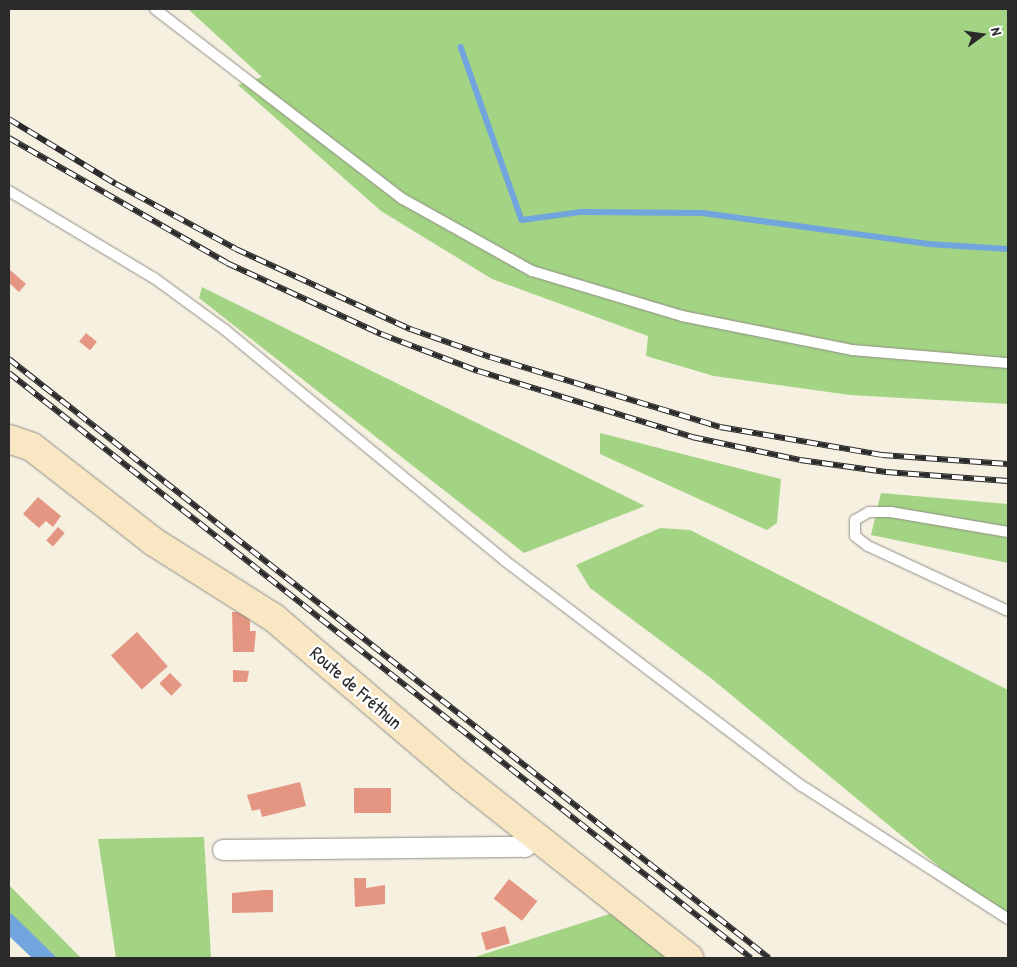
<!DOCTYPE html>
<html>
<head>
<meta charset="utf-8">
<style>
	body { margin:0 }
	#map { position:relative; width:1017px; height:967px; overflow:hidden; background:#f5f0e0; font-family:"Patrick Hand",sans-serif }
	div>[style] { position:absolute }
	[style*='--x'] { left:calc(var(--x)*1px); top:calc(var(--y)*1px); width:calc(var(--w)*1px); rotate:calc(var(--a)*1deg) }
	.green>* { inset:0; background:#a3d483 }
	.water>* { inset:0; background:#72a4dd }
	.stream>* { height:5.5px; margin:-2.75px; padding:0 2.75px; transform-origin:2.75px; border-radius:2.75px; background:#72a4dd }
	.building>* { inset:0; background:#e59682; transform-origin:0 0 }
	.roads { filter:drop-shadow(0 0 1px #908e86) drop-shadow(0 0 1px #908e86) }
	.lane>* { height:10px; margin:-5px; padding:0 5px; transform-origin:5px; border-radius:5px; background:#fff }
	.street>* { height:20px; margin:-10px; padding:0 10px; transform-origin:10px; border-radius:10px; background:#fff }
	.secondary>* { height:28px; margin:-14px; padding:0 14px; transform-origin:14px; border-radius:14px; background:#f9e7c3 }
	.rail>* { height:5.5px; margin-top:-2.75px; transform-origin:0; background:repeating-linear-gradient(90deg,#fff 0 11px,#2b2b2b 0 22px); box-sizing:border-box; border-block:1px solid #2b2b2b }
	span { translate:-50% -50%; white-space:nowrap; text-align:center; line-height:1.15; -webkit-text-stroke:5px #fff; paint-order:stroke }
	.street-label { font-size:19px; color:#2b2b2b }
	.frame { position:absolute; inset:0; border:10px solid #2b2b2b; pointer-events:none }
	.north { position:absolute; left:957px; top:10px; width:50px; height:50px; -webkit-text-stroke:4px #fff; paint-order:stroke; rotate:76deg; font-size:14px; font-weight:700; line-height:20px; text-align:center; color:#2b2b2b }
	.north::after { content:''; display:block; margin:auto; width:18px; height:22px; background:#2b2b2b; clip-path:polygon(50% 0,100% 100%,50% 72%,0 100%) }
</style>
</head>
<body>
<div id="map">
	<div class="green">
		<i style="clip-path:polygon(188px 9px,1008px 9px,1008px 404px,850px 395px,714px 376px,646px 356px,648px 336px,492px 279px,381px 211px,238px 85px,262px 77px)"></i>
		<i style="clip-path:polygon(202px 287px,645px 506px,524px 553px,199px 298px)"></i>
		<i style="clip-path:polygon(600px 433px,781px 479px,777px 523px,767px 530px,600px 454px)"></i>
		<i style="clip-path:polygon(881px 493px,1008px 504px,1008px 563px,871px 535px)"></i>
		<i style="clip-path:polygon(660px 528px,690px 530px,1008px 690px,1008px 915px,966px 889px,712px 679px,590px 588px,576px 565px)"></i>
		<i style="clip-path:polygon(204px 837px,211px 958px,116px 958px,98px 839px)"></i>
		<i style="clip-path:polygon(9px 885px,81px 958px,57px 958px,9px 912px)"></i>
		<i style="clip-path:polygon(619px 911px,677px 958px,472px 958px)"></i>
	</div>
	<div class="water">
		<i style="clip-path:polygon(9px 912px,15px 917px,57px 958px,32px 958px,9px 936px)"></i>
	</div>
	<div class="stream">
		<i style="--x:461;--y:47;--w:183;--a:70.6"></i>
		<i style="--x:522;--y:220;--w:60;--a:-7.7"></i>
		<i style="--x:581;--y:212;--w:122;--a:0.5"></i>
		<i style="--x:703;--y:213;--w:227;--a:7.8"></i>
		<i style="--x:928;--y:244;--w:80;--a:3.6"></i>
	</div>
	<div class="building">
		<i style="clip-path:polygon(9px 269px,26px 284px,19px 292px,9px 283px)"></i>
		<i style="left:86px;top:333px;width:14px;height:11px;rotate:39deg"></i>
		<i style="clip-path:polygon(38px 497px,61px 516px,53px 527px,46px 521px,39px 528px,23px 514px)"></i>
		<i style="left:58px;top:527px;width:9px;height:18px;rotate:41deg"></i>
		<i style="clip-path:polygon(232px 612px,250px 612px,250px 631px,256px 631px,254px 652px,233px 652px)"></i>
		<i style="left:137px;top:632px;width:46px;height:35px;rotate:48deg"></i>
		<i style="clip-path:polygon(233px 670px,249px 671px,247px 682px,233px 682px)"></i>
		<i style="left:170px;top:673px;width:17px;height:15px;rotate:45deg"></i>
		<i style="clip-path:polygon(300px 782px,306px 806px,262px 817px,260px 809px,252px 811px,247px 795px)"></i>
		<i style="left:391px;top:788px;width:25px;height:37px;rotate:90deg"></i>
		<i style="clip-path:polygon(354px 878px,366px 878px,366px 888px,385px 885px,385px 904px,355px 907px)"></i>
		<i style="left:509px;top:879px;width:36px;height:25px;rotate:38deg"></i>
		<i style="clip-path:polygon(264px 890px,273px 890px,273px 912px,232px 913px,232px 893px)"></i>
		<i style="left:505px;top:926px;width:18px;height:25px;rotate:74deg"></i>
	</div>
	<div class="roads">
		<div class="lane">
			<i style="--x:155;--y:9;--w:312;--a:37.5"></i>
			<i style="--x:403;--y:199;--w:148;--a:29.2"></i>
			<i style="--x:532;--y:271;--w:157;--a:16.7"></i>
			<i style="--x:682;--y:316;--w:173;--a:11.3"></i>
			<i style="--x:852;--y:350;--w:157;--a:4.8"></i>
			<i style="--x:9;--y:191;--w:169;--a:31"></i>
			<i style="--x:154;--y:278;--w:87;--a:36.1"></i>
			<i style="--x:224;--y:329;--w:363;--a:39.5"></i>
			<i style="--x:504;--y:560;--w:374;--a:37.2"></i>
			<i style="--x:802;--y:786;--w:245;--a:32.8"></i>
			<i style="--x:1008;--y:532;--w:119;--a:-170.3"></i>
			<i style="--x:891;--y:512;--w:22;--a:180"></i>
			<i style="--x:869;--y:512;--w:16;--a:150"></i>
			<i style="--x:855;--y:520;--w:16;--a:90"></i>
			<i style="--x:855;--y:536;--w:16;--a:38"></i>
			<i style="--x:868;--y:546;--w:154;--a:24.9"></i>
		</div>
		<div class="street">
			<i style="--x:223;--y:850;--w:302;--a:-0.6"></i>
			<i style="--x:525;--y:847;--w:15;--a:-48"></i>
		</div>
		<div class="secondary">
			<i style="--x:9;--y:439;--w:24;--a:19"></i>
			<i style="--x:32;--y:447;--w:155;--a:37.9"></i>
			<i style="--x:154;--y:542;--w:142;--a:32.3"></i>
			<i style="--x:274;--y:618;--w:247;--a:40.4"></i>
			<i style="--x:462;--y:778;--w:290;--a:38.4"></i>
		</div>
	</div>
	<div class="rail">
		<i style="--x:9;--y:119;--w:125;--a:31.3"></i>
		<i style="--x:116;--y:184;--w:136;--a:28.4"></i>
		<i style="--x:236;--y:249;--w:192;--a:24.7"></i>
		<i style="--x:410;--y:329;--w:85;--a:19.3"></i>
		<i style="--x:490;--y:357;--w:240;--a:16.9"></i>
		<i style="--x:720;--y:427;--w:164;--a:9.8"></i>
		<i style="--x:882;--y:455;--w:126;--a:4.1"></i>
		<i style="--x:9;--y:138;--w:251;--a:29.8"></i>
		<i style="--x:227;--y:263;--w:170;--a:24.8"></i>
		<i style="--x:381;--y:334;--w:104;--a:20.9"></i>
		<i style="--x:478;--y:371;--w:224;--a:17.1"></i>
		<i style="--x:692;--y:437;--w:110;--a:12"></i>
		<i style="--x:800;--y:460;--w:87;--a:7.9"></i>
		<i style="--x:886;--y:472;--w:122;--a:4.2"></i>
		<i style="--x:9;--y:359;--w:968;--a:38.24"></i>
		<i style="--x:9;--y:373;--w:945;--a:38.25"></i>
	</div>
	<div class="street-label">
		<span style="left:356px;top:688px;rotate:41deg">Route de Fréthun</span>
	</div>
	<div class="frame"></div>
	<div class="north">N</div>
</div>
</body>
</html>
